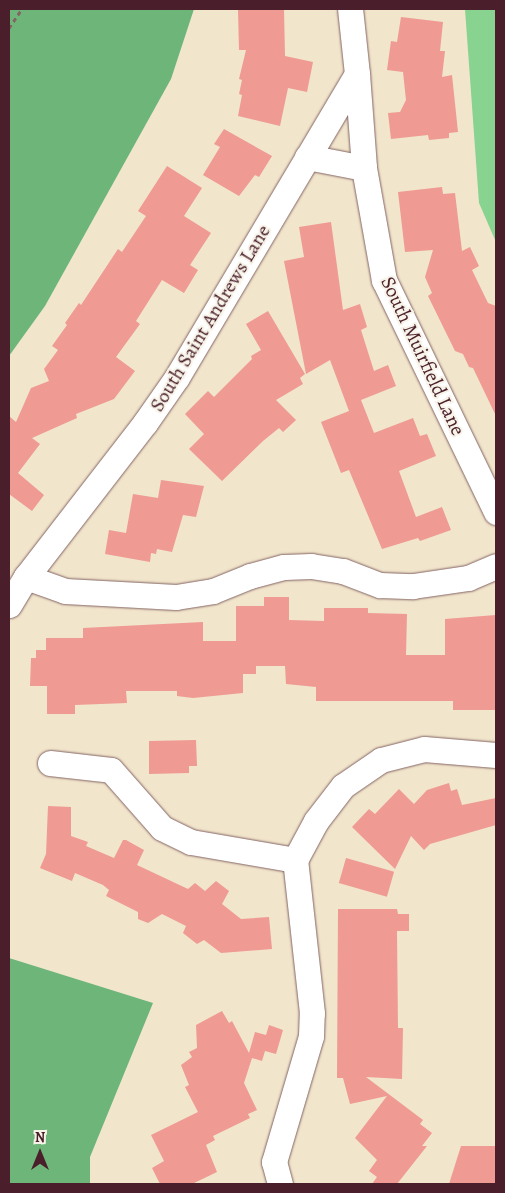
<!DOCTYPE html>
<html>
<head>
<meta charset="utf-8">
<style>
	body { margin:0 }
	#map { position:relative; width:505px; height:1193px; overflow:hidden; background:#f1e5cc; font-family:Alegreya,serif }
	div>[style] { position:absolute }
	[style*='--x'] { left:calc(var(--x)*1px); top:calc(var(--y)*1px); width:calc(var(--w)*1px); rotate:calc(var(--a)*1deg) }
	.green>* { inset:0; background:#88d390 }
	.forest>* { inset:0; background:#6eb57a }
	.building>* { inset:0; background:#ef9a92; transform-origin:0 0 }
	.path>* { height:3px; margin-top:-1.5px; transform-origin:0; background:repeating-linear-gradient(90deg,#846463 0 4px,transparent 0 8px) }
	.roads { filter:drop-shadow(0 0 1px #846463) drop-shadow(0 0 1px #846463) }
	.minor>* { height:25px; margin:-12.5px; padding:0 12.5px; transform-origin:12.5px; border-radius:12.5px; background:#fff }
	span { translate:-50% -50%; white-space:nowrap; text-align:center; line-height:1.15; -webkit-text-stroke:4px #f7f3e8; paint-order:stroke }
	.street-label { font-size:20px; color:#4a1f2b }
	.frame { position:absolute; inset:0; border:10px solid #4a1f2b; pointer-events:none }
	.north { position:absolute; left:15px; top:1128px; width:50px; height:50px; -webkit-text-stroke:4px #f7f3e8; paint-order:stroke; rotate:0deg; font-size:14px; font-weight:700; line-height:20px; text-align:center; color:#4a1f2b }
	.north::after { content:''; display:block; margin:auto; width:18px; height:22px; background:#4a1f2b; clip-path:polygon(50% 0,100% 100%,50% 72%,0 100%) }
</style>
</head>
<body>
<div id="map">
	<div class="green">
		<i style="clip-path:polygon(465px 9px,496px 9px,496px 242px,479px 203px)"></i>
	</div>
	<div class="forest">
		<i style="clip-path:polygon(9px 9px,194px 9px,171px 79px,45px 306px,9px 356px)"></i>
		<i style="clip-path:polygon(9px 958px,153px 1003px,90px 1157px,90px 1184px,9px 1184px)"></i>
	</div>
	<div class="building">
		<i style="clip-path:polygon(238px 9px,284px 9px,285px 56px,313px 62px,307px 92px,288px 88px,280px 126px,238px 116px,242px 95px,239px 94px,242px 80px,239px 79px,246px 50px,239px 50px)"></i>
		<i style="clip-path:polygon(401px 17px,443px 22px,440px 51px,445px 51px,442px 77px,452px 75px,458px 132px,449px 133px,449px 138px,429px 140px,428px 135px,391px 139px,388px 113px,400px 112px,406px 100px,403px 72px,387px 70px,391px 41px,397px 42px)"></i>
		<i style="clip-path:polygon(224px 129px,272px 156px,259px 177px,255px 175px,239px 196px,203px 175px,220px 147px,214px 144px)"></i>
		<i style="clip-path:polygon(167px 166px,202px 188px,184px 216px,211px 233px,190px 265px,198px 270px,184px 293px,162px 280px,136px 321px,140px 324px,116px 357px,135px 371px,114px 399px,76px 414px,77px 418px,32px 438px,40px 444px,18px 473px,44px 495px,32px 511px,9px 494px,9px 416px,16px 422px,31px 388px,49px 381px,44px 369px,58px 350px,52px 346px,67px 325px,65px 323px,79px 303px,81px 305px,118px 249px,122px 252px,146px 216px,138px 211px)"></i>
		<i style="clip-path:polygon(442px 187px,443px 194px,455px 193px,462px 251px,470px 247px,479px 266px,472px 270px,488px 303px,496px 306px,496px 416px,473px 368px,469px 367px,463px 354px,455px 351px,428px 296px,432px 293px,425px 277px,433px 250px,405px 252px,398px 192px)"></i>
		<i style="clip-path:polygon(331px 222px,343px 310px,360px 304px,367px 327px,361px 330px,374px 371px,388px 365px,396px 386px,361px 400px,374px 433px,413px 418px,420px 436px,427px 434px,436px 456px,399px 471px,416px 517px,442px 507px,451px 530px,420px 541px,418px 538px,382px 549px,349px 470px,341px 473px,321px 422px,349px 411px,330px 360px,306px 374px,284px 261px,304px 257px,299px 227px)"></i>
		<i style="clip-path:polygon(268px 311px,305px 374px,300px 378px,303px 384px,276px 400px,296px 420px,283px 432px,279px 428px,263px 441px,222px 481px,189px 449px,204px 434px,185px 414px,208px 391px,214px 397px,252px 359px,251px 356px,261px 350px,246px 324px)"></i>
		<i style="clip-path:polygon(161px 480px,204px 486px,196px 517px,183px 515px,172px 552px,157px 549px,156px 554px,151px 553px,150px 562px,105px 554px,109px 530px,126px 533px,133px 494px,158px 498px)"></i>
		<i style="clip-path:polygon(264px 597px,289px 597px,289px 620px,324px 621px,324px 608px,368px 608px,368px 613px,407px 614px,406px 655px,445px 655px,445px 619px,496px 615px,496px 710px,453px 710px,453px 701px,316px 701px,316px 687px,286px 684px,285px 666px,256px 666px,256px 674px,243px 674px,243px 693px,193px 698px,177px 696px,177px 691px,126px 691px,127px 703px,75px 705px,75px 714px,47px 714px,47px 686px,30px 686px,31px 658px,36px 658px,36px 650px,46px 650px,46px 638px,83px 638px,83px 628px,203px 622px,203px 641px,236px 641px,236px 606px,264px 606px)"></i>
		<i style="clip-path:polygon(196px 740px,197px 766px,189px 766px,189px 773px,149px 774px,149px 741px)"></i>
		<i style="clip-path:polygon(449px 783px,451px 791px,457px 789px,462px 805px,496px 798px,496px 825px,430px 844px,424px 850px,411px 836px,395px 869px,352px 827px,369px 809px,375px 814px,399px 789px,414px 804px,427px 790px)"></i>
		<i style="clip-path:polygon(48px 806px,71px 807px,71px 836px,88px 842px,86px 846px,114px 858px,123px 840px,126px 840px,144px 850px,137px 865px,188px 889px,195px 883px,205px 891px,216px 881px,229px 891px,222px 904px,241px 919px,269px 917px,272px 949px,221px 953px,204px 940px,197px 944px,183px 933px,186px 926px,162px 914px,148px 923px,138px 919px,138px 912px,106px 896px,109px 890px,103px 885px,75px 873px,72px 881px,40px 868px,46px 854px)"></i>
		<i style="left:346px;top:858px;width:50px;height:26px;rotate:16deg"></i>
		<i style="clip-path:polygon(338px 909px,397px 909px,398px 914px,409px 914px,409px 931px,397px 931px,398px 1028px,403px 1028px,402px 1079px,366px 1077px,423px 1120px,420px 1124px,432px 1133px,422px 1146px,427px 1146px,397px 1184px,372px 1184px,377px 1177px,369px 1171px,377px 1160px,355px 1138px,387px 1096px,350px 1104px,343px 1078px,337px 1078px)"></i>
		<i style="clip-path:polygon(222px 1011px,229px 1023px,232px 1021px,249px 1053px,255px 1032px,266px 1035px,269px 1025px,283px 1030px,276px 1054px,265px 1051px,262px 1061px,252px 1058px,244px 1083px,257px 1110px,248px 1114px,250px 1118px,213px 1136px,215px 1140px,206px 1145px,217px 1172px,192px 1184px,160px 1184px,152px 1168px,164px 1161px,151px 1135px,198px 1112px,185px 1087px,189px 1085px,181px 1065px,192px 1057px,189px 1052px,197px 1048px,196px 1025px)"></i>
		<i style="clip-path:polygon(461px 1146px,496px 1146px,496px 1184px,449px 1184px)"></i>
	</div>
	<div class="path">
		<i style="--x:9;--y:28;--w:23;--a:-56"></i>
	</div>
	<div class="roads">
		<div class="minor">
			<i style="--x:357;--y:74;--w:94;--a:85.7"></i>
			<i style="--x:364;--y:168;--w:114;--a:79.9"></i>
			<i style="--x:384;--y:280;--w:258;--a:64.2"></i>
			<i style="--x:307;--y:157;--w:58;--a:10.9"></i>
			<i style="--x:26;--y:577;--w:41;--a:19.7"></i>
			<i style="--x:65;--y:591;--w:111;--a:3.1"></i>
			<i style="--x:176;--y:597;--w:37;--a:-9"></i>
			<i style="--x:213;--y:591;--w:40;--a:-22"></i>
			<i style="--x:250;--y:576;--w:35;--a:-15"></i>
			<i style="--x:284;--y:567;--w:27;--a:-2"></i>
			<i style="--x:311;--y:566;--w:32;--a:9"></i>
			<i style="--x:343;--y:571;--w:40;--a:21"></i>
			<i style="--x:380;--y:585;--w:33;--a:2"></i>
			<i style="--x:413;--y:586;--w:56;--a:-8.3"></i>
			<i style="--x:468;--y:578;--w:30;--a:-23"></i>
			<i style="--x:9;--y:605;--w:33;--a:-59"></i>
			<i style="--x:26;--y:577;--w:195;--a:-52.3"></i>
			<i style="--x:145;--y:423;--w:56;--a:-55.2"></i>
			<i style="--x:177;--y:377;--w:352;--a:-59.3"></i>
			<i style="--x:357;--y:74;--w:65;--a:-96.1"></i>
			<i style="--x:50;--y:763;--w:61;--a:6.5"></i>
			<i style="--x:111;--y:770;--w:77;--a:48.7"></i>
			<i style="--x:162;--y:828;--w:32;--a:26"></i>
			<i style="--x:191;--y:842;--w:106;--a:9.8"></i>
			<i style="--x:295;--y:860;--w:44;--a:-61.7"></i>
			<i style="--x:316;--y:821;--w:44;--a:-52.4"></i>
			<i style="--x:343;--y:786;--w:46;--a:-34.4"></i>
			<i style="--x:381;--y:760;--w:44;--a:-14.3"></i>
			<i style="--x:424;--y:749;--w:72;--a:4.8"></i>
			<i style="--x:280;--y:1184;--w:23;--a:-105"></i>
			<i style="--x:274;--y:1162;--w:131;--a:-73.6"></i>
			<i style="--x:311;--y:1036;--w:23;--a:-88"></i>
			<i style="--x:312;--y:1013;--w:154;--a:-96.3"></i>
		</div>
	</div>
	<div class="street-label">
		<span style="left:210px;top:318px;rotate:-59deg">South Saint Andrews Lane</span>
		<span style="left:423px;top:356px;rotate:65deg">South Muirfield Lane</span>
	</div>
	<div class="frame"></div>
	<div class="north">N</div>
</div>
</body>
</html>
